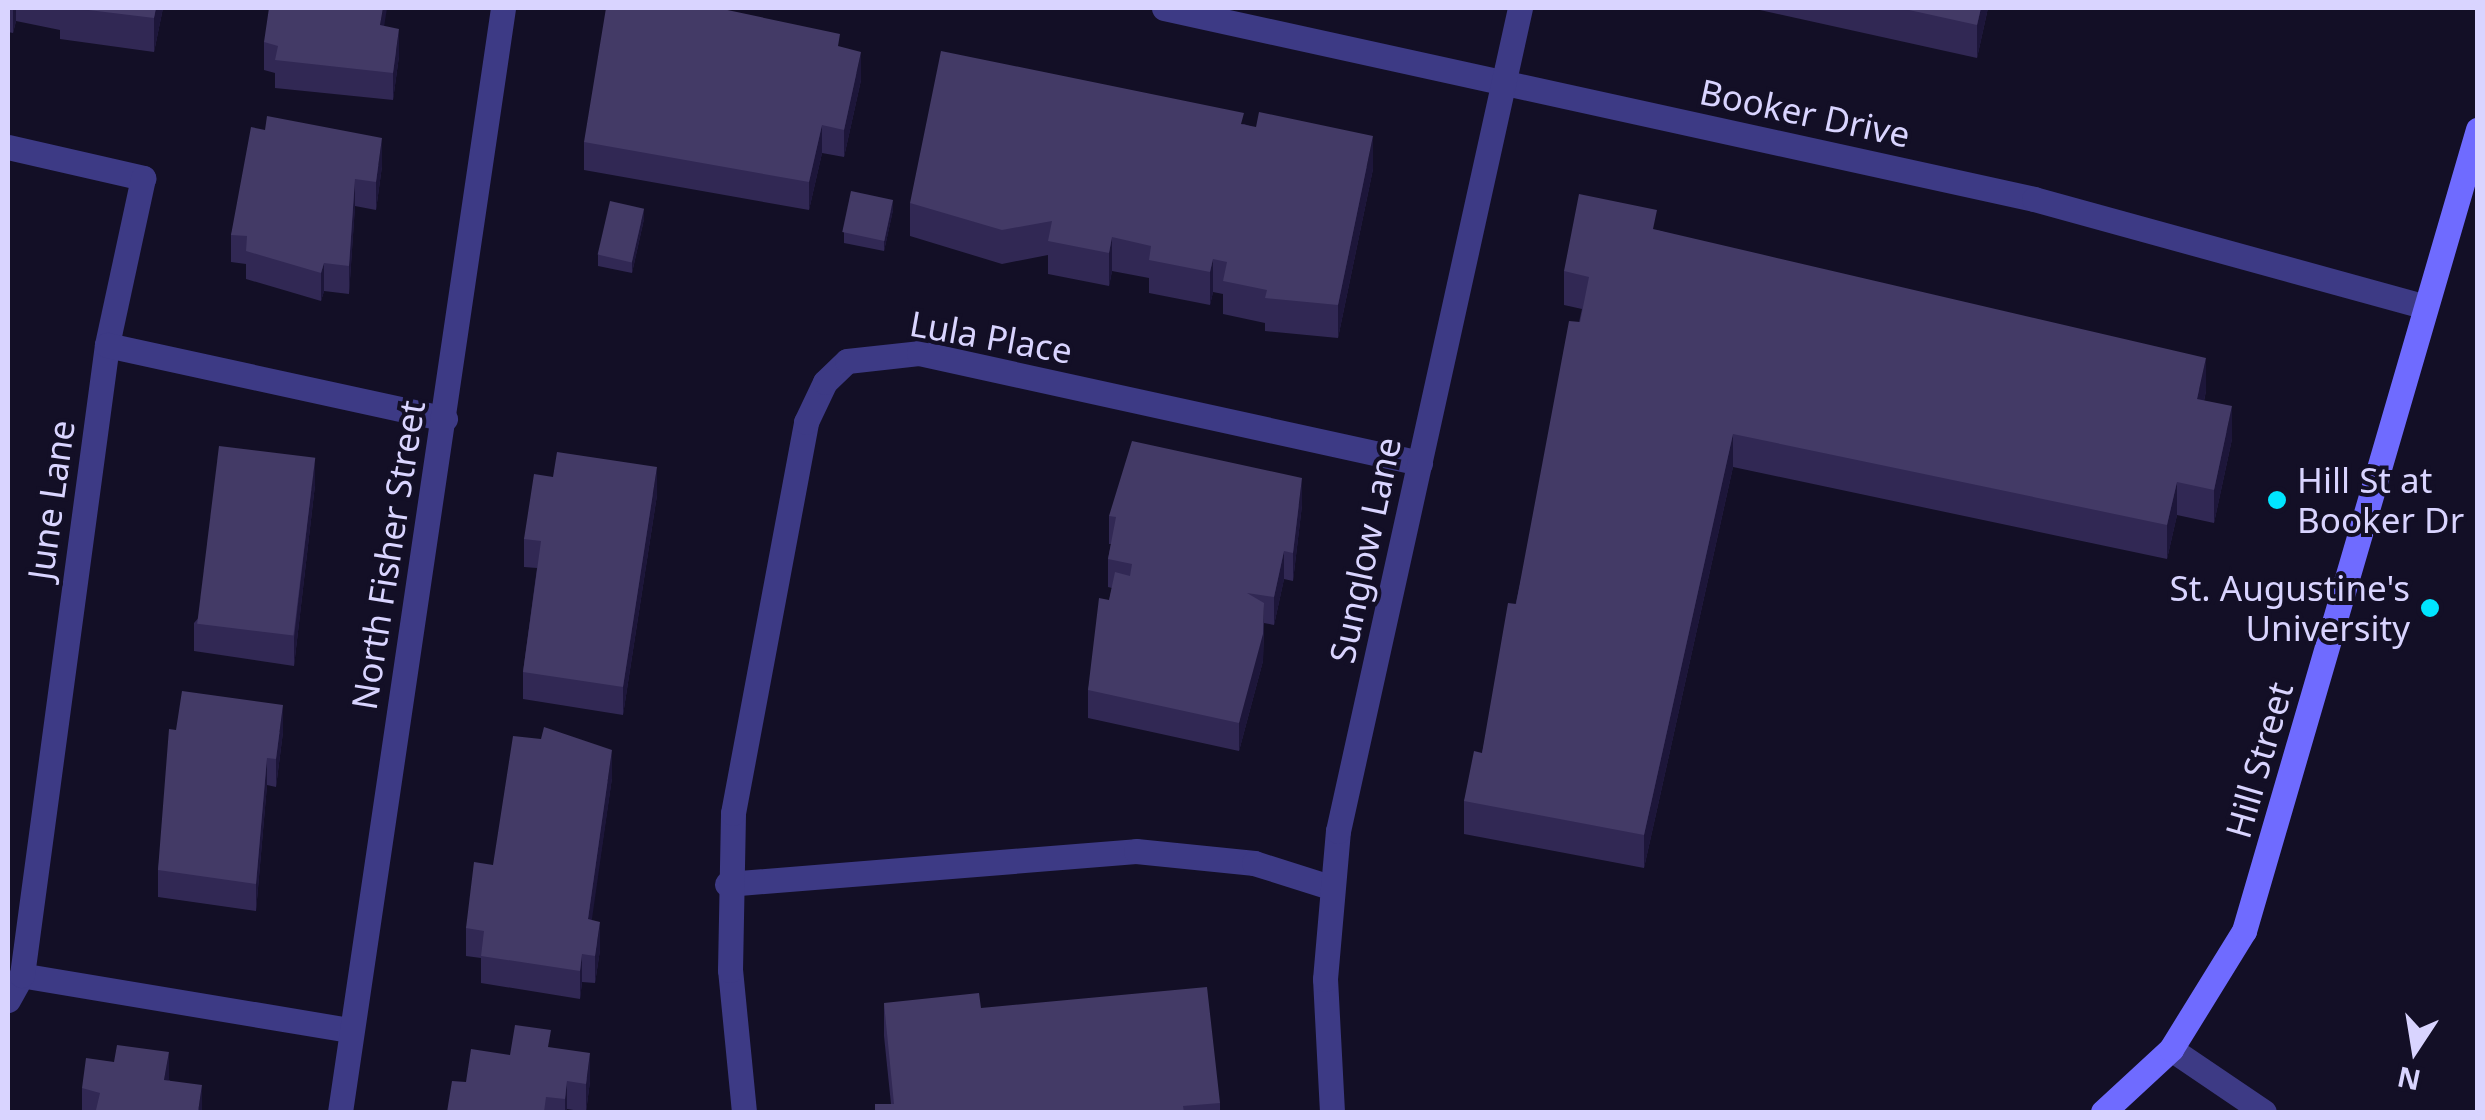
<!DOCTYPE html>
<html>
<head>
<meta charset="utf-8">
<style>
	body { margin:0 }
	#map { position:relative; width:2485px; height:1120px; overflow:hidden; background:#130f26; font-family:"Noto Sans",sans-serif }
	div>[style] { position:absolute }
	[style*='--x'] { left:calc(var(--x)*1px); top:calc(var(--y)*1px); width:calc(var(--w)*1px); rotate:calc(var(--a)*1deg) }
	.street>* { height:25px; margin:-12.5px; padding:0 12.5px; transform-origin:12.5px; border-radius:12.5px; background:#3d3a85 }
	.secondary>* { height:25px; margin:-12.5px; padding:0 12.5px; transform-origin:12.5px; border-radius:12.5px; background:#6f6bff }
	.wall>* { inset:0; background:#312854 }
	.shaded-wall>* { inset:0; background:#1d163a }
	.building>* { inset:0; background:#433a66; transform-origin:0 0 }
	.dots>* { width:28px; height:28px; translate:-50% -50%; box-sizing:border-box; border:5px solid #130f26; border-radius:50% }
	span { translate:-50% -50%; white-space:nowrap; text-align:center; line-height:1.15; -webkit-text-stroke:8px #130f26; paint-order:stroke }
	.street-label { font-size:35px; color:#d9d4ff }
	.poi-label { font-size:35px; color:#d9d4ff }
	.left { translate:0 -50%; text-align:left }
	.right { translate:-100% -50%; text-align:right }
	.frame { position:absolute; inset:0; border:10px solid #d9d4ff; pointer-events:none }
	.north { position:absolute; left:2365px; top:1000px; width:100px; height:100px; -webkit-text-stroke:8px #130f26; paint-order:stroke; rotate:192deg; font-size:28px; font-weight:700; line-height:40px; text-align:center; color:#d9d4ff }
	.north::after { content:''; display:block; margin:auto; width:35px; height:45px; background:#d9d4ff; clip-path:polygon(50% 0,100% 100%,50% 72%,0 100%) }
</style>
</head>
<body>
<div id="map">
	<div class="street">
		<i style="--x:1164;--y:8;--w:891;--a:12.38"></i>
		<i style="--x:2034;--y:199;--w:406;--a:15.4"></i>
		<i style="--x:8;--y:147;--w:139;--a:12.9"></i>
		<i style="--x:143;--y:178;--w:171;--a:102.2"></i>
		<i style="--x:727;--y:884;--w:410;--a:-4.6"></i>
		<i style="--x:1136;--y:851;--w:119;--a:5.8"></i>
		<i style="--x:1254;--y:863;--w:80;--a:17.5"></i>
		<i style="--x:8;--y:1000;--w:29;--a:-61"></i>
		<i style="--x:349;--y:1030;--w:332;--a:-170.5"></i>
		<i style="--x:22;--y:975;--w:636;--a:-82.32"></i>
		<i style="--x:107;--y:345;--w:346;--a:12.3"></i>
		<i style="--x:2171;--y:1049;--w:112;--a:34.1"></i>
		<i style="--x:340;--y:1112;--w:1116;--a:-81.6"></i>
		<i style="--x:744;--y:1112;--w:143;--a:-95.6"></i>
		<i style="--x:730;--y:970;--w:157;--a:-88.9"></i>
		<i style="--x:733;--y:813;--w:398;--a:-79.4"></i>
		<i style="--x:806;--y:422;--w:44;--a:-64.6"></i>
		<i style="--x:825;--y:382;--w:30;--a:-44"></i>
		<i style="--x:847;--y:361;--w:72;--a:-6.3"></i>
		<i style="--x:919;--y:353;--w:513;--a:12.38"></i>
		<i style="--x:1332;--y:1112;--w:133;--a:-93"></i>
		<i style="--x:1325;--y:979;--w:149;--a:-85"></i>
		<i style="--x:1338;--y:831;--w:843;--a:-77.53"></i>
	</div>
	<div class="secondary">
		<i style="--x:2103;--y:1112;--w:93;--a:-42.8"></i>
		<i style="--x:2171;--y:1049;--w:139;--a:-58.3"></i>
		<i style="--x:2244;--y:931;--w:835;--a:-73.73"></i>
	</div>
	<div class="wall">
		<i style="clip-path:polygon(8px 8px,163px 8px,154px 52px,60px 39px,60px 30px,16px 21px,13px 33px,8px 32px)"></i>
		<i style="clip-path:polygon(1751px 8px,1988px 8px,1977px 58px)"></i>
		<i style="clip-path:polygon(384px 26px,399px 56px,393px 100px,275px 88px,275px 73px,264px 70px,264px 42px)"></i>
		<i style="clip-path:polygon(840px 47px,861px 80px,844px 157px,822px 153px,809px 210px,584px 170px,584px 142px)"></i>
		<i style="clip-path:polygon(1244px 124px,1373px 169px,1338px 338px,1265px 331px,1265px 323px,1223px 314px,1223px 294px,1213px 292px,1210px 305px,1149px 293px,1149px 278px,1112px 271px,1109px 286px,1048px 274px,1048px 255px,1002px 264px,910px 236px,910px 203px)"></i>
		<i style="clip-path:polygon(265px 130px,382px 166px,376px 210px,355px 206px,349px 294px,324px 291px,321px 301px,246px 279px,246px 264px,231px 262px,231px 235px)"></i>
		<i style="clip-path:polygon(893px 210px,884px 251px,844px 243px,844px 232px)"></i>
		<i style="clip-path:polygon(644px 219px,632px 273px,598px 266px,598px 255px)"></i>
		<i style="clip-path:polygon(1657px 230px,2206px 391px,2204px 401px,2232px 439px,2214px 523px,2177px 515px,2167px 559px,1733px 467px,1644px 868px,1464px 834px,1464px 801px,1482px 753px,1582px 309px,1564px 305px,1564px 271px)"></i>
		<i style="clip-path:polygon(553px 477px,657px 495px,623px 715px,523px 699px,523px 672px,537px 568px,524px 567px,524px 539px)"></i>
		<i style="clip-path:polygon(315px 485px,294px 666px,194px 651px,194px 623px)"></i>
		<i style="clip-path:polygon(1302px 505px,1293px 581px,1284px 579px,1274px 625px,1264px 623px,1263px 661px,1239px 751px,1088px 718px,1088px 690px,1112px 588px,1108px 587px,1108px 559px,1111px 544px,1109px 544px,1109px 516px)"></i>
		<i style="clip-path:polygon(176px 730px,283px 732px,276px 787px,267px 785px,256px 911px,158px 897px,158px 870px)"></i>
		<i style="clip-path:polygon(612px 778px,591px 920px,600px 950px,595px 983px,582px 982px,580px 999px,481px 983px,481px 958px,466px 956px,466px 928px,493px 865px)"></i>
		<i style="clip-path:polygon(884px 1003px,981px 1008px,1220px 1103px,1220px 1112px,875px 1112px,891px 1104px,884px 1036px)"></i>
		<i style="clip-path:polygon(551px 1048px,590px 1081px,586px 1112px,567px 1109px,567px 1112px,447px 1112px,466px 1082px,510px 1055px)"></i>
		<i style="clip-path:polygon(169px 1080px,202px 1112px,82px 1112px,82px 1088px)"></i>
	</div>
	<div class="shaded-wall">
		<i style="clip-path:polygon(13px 8px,16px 8px,16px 21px,13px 33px)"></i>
		<i style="clip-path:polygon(156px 8px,163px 8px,154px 52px,154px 18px)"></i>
		<i style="clip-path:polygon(383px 8px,387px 8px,380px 53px,380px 25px)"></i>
		<i style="clip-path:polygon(1981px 8px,1988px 8px,1977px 58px,1977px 25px)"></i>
		<i style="clip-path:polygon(399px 29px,399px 56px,393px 100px,393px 73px)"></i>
		<i style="clip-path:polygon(861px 52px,861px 80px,844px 157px,844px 130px)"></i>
		<i style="clip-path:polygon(822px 125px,822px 153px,809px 210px,809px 182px)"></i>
		<i style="clip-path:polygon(1373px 136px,1373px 169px,1338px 338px,1338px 305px)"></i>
		<i style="clip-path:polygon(382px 138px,382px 166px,376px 210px,376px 182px)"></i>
		<i style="clip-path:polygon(355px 179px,355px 206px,349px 294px,349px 266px)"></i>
		<i style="clip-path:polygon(893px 200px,893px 210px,884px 251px,884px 241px)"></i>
		<i style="clip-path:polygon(644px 209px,644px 219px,632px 273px,632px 262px)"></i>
		<i style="clip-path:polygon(1112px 237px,1112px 271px,1109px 286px,1109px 253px)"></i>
		<i style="clip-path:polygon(1213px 259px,1213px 292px,1210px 305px,1210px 272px)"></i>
		<i style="clip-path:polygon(324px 263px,324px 291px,321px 301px,321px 273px)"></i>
		<i style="clip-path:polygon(2206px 358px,2206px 391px,2197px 432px,2197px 399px)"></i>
		<i style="clip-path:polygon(2232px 406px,2232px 439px,2214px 523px,2214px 490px)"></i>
		<i style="clip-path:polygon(1733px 434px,1733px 467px,1644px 868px,1644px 835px)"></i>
		<i style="clip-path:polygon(315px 457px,315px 485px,294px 666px,294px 638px)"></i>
		<i style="clip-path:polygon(657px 467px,657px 495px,623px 715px,623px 687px)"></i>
		<i style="clip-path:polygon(1302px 478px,1302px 505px,1293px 581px,1293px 553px)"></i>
		<i style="clip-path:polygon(2177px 482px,2177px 515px,2167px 559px,2167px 525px)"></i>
		<i style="clip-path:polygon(1284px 551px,1284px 579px,1274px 625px,1274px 597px)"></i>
		<i style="clip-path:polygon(1264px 603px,1263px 661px,1239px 751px,1239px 723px)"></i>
		<i style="clip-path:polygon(283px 705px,283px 732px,276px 787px,276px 759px)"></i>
		<i style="clip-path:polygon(612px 750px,612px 778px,588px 947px,588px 919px)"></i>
		<i style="clip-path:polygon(267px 758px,267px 785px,256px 911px,256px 884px)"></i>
		<i style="clip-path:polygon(600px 922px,600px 950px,595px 983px,595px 956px)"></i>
		<i style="clip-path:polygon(582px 954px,582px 982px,580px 999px,580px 971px)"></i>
		<i style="clip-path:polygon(169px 1052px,169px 1079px,164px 1107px,164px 1080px)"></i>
		<i style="clip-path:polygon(590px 1053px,590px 1081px,586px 1112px,586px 1084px)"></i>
		<i style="clip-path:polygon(567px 1081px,567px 1112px,565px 1112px,565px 1099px)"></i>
		<i style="clip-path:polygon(202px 1085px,202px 1112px,198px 1112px)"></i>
	</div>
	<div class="building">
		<i style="clip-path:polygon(72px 8px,156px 8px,154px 18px)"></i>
		<i style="clip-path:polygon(269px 8px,383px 8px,380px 25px,399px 29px,393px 73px,275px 60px,278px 46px,264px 42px)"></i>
		<i style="clip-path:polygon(606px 8px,718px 8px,840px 34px,838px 46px,861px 52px,844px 130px,822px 125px,809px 182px,584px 142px)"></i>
		<i style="clip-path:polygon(1900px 8px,1981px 8px,1977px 25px)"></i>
		<i style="clip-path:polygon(941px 51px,1244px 113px,1241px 124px,1256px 127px,1259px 112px,1373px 136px,1338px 305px,1265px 298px,1267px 290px,1223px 281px,1227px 262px,1213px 259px,1210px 272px,1149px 260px,1151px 246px,1112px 237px,1109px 253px,1048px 241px,1052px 221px,1002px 230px,910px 203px)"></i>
		<i style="clip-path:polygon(267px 116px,382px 138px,376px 182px,355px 179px,349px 266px,324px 263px,321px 273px,246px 251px,247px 236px,231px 235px,251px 127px,265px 130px)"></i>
		<i style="left:851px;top:191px;width:43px;height:42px;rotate:12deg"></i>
		<i style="clip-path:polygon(1579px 194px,1657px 210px,1653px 229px,2206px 358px,2197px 399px,2232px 406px,2214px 490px,2177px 482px,2167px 525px,1733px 434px,1644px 835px,1464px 801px,1474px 751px,1482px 753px,1508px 603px,1516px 604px,1569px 321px,1580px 322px,1589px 277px,1564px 271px)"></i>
		<i style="left:610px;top:201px;width:35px;height:55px;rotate:13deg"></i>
		<i style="clip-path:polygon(1132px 441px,1302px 478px,1293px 553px,1284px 551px,1274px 597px,1247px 593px,1264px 603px,1263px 634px,1239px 723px,1088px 690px,1099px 598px,1109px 600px,1115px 572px,1130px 576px,1132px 564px,1108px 559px,1116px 517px,1109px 516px)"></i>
		<i style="left:219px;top:446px;width:97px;height:179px;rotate:7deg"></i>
		<i style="clip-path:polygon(557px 452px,657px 467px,623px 687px,523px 672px,541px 541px,524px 539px,534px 474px,553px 477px)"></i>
		<i style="clip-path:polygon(182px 691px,283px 705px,276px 759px,267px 758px,256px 884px,158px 870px,169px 729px,176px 730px)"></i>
		<i style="clip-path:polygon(544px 727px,612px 750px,588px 919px,600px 922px,595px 956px,582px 954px,580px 971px,481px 956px,484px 931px,466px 928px,474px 862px,493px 865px,513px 736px,541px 739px)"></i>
		<i style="clip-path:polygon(1207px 987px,1220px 1103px,1183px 1106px,1184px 1112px,875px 1112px,875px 1104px,894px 1104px,884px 1003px,979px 993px,981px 1008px)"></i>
		<i style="clip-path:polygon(515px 1025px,551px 1030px,548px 1047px,590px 1053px,586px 1084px,567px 1081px,565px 1099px,546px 1097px,544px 1112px,447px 1112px,452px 1081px,466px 1082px,471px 1049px,510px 1055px)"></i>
		<i style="clip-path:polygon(117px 1045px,169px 1052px,164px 1080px,202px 1085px,198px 1112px,109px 1112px,96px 1110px,100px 1093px,82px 1088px,86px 1058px,114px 1062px)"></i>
	</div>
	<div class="dots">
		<i style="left:2277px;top:500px;background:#00e5ff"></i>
		<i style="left:2430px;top:608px;background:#00e5ff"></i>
	</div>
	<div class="street-label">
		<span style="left:1805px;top:113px;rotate:12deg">Booker Drive</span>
		<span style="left:991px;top:337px;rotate:10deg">Lula Place</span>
		<span style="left:51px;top:500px;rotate:-82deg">June Lane</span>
		<span style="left:1365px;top:550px;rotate:-78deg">Sunglow Lane</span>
		<span style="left:388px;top:555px;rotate:-81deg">North Fisher Street</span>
		<span style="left:2259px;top:760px;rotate:-74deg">Hill Street</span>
	</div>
	<div class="poi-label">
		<span class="left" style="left:2297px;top:500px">Hill St at<br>Booker Dr</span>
		<span class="right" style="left:2410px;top:608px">St. Augustine's<br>University</span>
	</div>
	<div class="frame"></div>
	<div class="north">N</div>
</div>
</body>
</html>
